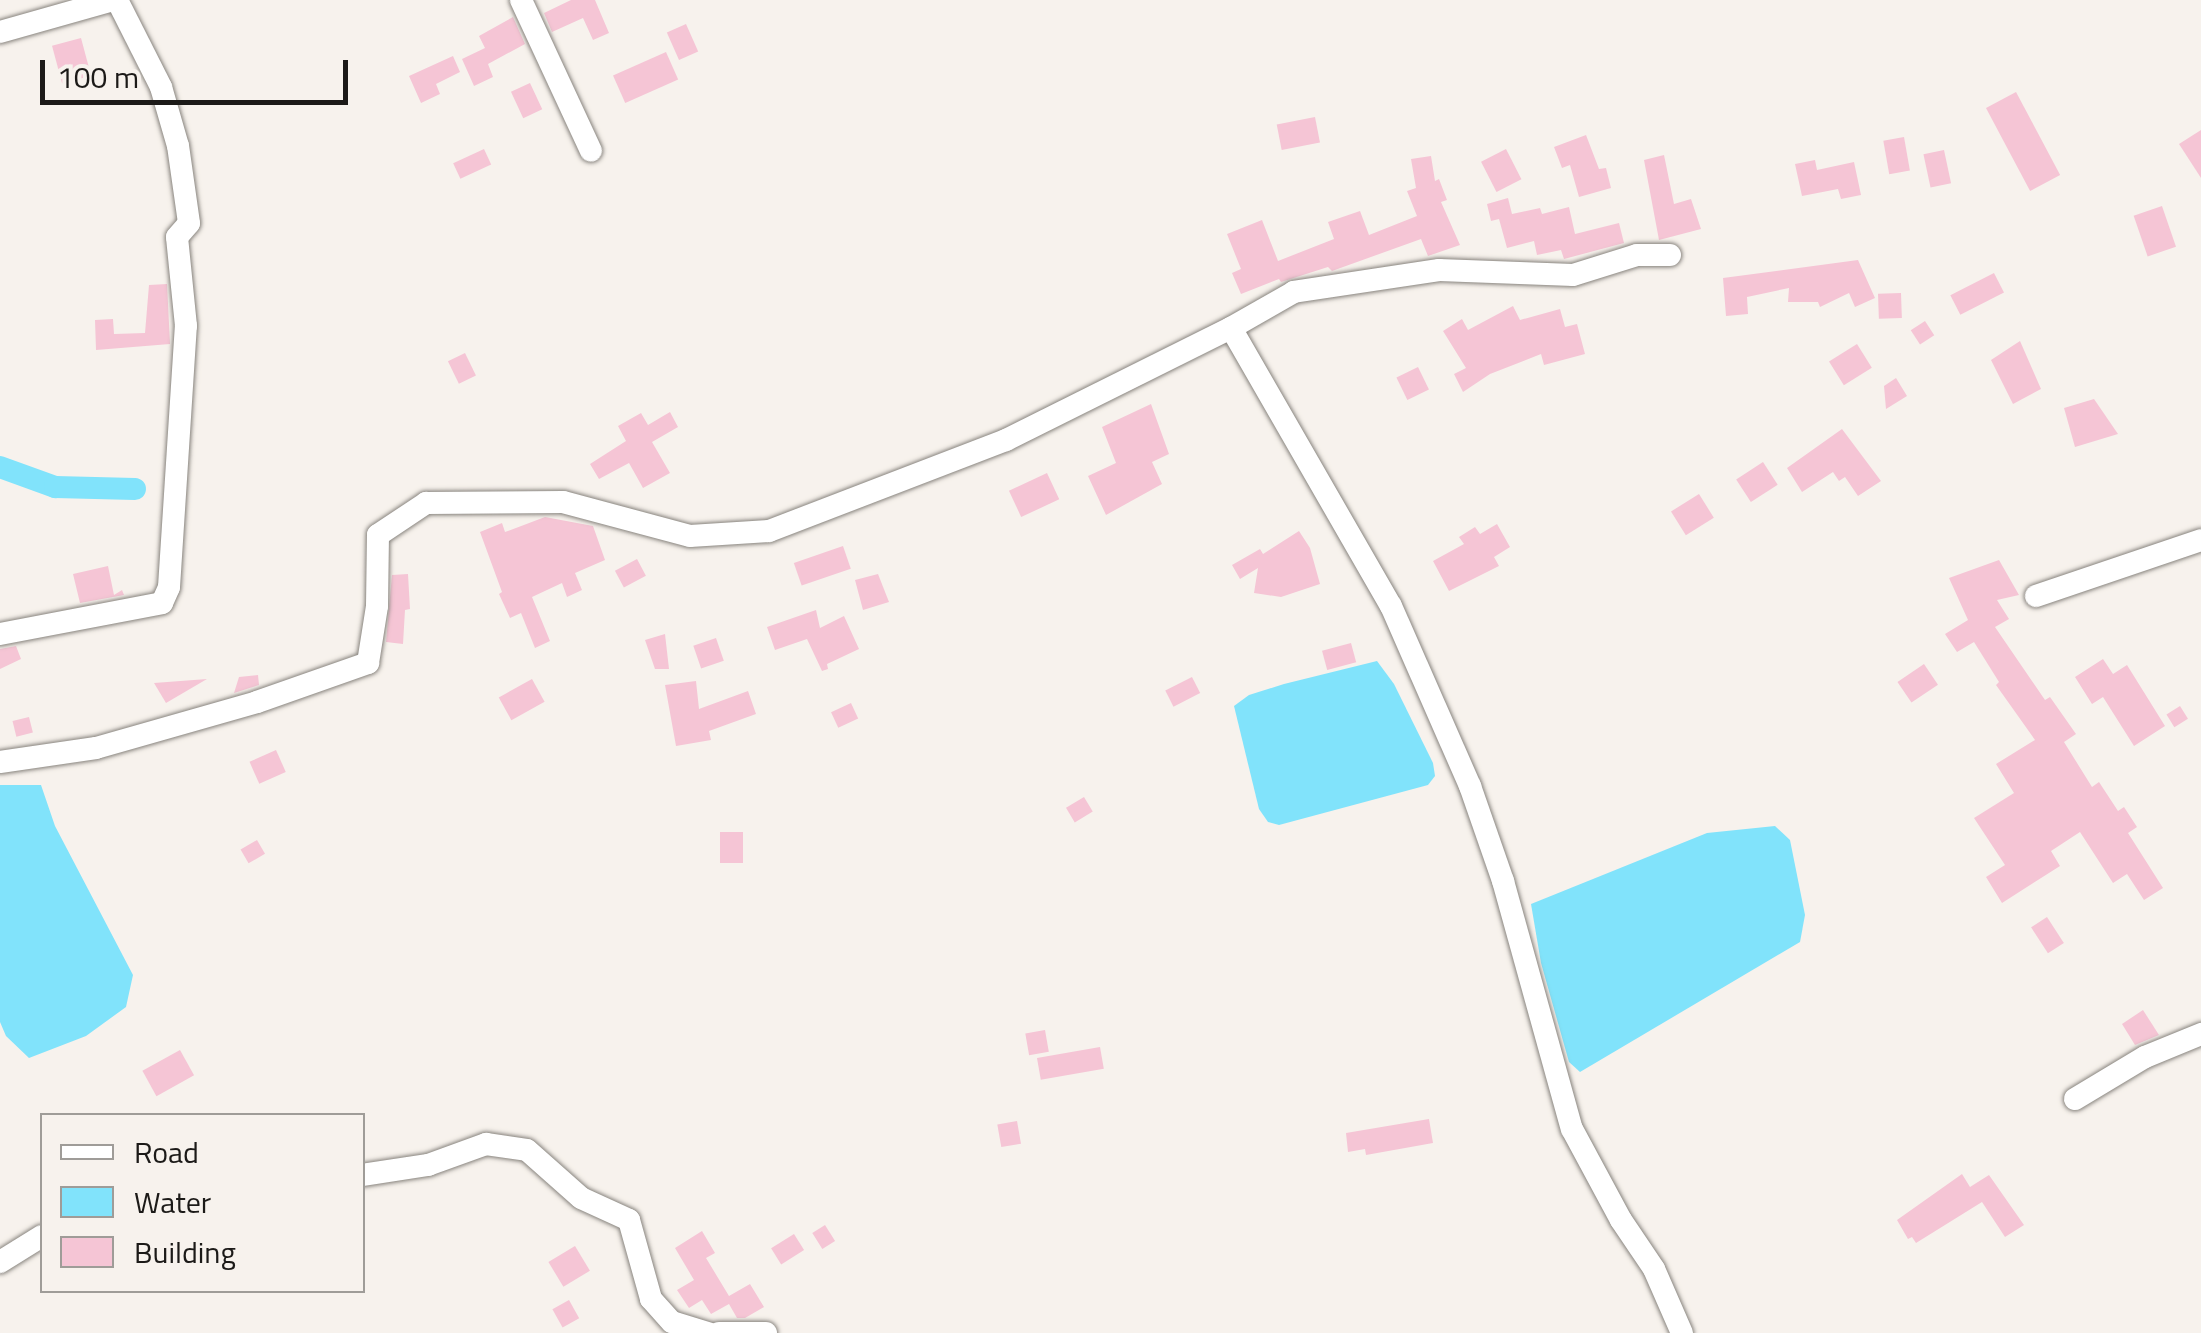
<!DOCTYPE html>
<html>
<head>
<meta charset="utf-8">
<style>
	body { margin:0 }
	#map { position:relative; width:2201px; height:1333px; overflow:hidden; background:#f7f2ed; font-family:"Titillium Web",sans-serif }
	div>[style] { position:absolute }
	[style*='--x'] { left:calc(var(--x)*1px); top:calc(var(--y)*1px); width:calc(var(--w)*1px); rotate:calc(var(--a)*1deg) }
	.water>* { inset:0; background:#81e3fb }
	.canal>* { height:22px; margin:-11px; padding:0 11px; transform-origin:11px; border-radius:11px; background:#81e3fb }
	.building>* { inset:0; background:#f5c5d5; transform-origin:0 0 }
	.roads { filter:drop-shadow(0 0 2px #88847e) drop-shadow(0 0 2px #88847e) }
	.minor>* { height:22px; margin:-11px; padding:0 11px; transform-origin:11px; border-radius:11px; background:#fff }
	span { translate:-50% -50%; white-space:nowrap; text-align:center; line-height:1.15; -webkit-text-stroke:8px #f7f2ed; paint-order:stroke }
	.legend { position:absolute; left:40px; top:1113px; width:325px; height:180px; box-sizing:border-box; background:#f7f2ed; border:2px solid #9f9c98; margin:0; padding:12px 18px; list-style:none; font-size:30px; color:#1c1a18 }
	.legend li { display:flex; align-items:center; gap:20px; height:50px }
	.legend b { width:50px; border:2px solid #9f9c98 }
	.scale { position:absolute; left:40px; top:60px; width:308px; height:45px; box-sizing:border-box; border:5px solid #1c1a18; border-top:0; padding-left:12px; font-size:30px; line-height:35px; white-space:nowrap; color:#1c1a18; -webkit-text-stroke:8px #f7f2ed; paint-order:stroke }
</style>
</head>
<body>
<div id="map">
	<div class="water">
		<i style="clip-path:polygon(1377px 661px,1394px 684px,1433px 763px,1435px 776px,1428px 785px,1279px 825px,1268px 822px,1259px 809px,1234px 706px,1249px 695px,1284px 684px)"></i>
		<i style="clip-path:polygon(0 785px,41px 785px,55px 826px,133px 975px,126px 1007px,86px 1036px,29px 1058px,6px 1036px,0 1022px)"></i>
		<i style="clip-path:polygon(1775px 826px,1790px 840px,1805px 915px,1800px 942px,1580px 1072px,1569px 1062px,1541px 963px,1531px 904px,1707px 833px)"></i>
	</div>
	<div class="canal">
		<i style="--x:0;--y:467;--w:59;--a:20"></i>
		<i style="--x:55;--y:487;--w:80;--a:1.4"></i>
	</div>
	<div class="building">
		<i style="clip-path:polygon(571px 0,595px 0,609px 33px,593px 40px,583px 18px,552px 32px,544px 13px)"></i>
		<i style="clip-path:polygon(513px 17px,525px 44px,488px 64px,493px 77px,474px 86px,462px 59px,485px 48px,479px 36px)"></i>
		<i style="left:686px;top:24px;width:30px;height:21px;rotate:66deg"></i>
		<i style="left:81px;top:38px;width:39px;height:30px;rotate:75deg"></i>
		<i style="left:666px;top:52px;width:30px;height:58px;rotate:66deg"></i>
		<i style="clip-path:polygon(453px 56px,460px 72px,436px 84px,440px 94px,421px 103px,409px 76px)"></i>
		<i style="left:530px;top:83px;width:29px;height:21px;rotate:65deg"></i>
		<i style="left:2016px;top:92px;width:94px;height:34px;rotate:62deg"></i>
		<i style="left:1315px;top:117px;width:26px;height:39px;rotate:79deg"></i>
		<i style="clip-path:polygon(2201px 130px,2201px 178px,2179px 144px)"></i>
		<i style="clip-path:polygon(1586px 135px,1599px 169px,1606px 168px,1611px 188px,1579px 197px,1570px 165px,1562px 168px,1554px 147px)"></i>
		<i style="left:1904px;top:137px;width:34px;height:21px;rotate:80deg"></i>
		<i style="left:484px;top:149px;width:17px;height:34px;rotate:65deg"></i>
		<i style="left:1506px;top:149px;width:34px;height:28px;rotate:63deg"></i>
		<i style="left:1944px;top:150px;width:34px;height:21px;rotate:78deg"></i>
		<i style="clip-path:polygon(1664px 155px,1674px 204px,1691px 199px,1701px 229px,1659px 240px,1644px 160px)"></i>
		<i style="clip-path:polygon(1431px 156px,1435px 181px,1439px 179px,1447px 200px,1441px 202px,1460px 245px,1428px 256px,1421px 239px,1332px 271px,1328px 267px,1281px 282px,1279px 279px,1241px 294px,1232px 273px,1241px 269px,1227px 234px,1262px 220px,1278px 261px,1334px 239px,1328px 222px,1360px 211px,1369px 235px,1417px 216px,1407px 191px,1416px 188px,1411px 159px)"></i>
		<i style="clip-path:polygon(1815px 160px,1817px 170px,1854px 162px,1861px 195px,1841px 199px,1838px 189px,1802px 196px,1795px 164px)"></i>
		<i style="clip-path:polygon(1508px 198px,1512px 214px,1540px 208px,1542px 214px,1569px 207px,1575px 234px,1619px 223px,1624px 243px,1564px 259px,1561px 250px,1537px 255px,1534px 241px,1507px 248px,1499px 219px,1491px 221px,1487px 204px)"></i>
		<i style="left:2162px;top:206px;width:43px;height:30px;rotate:71deg"></i>
		<i style="clip-path:polygon(1858px 260px,1875px 298px,1855px 307px,1849px 293px,1820px 307px,1818px 302px,1788px 302px,1789px 288px,1747px 297px,1748px 314px,1726px 316px,1723px 278px)"></i>
		<i style="left:1994px;top:273px;width:22px;height:49px;rotate:63deg"></i>
		<i style="clip-path:polygon(167px 284px,170px 344px,96px 350px,95px 320px,113px 319px,114px 334px,145px 333px,149px 285px)"></i>
		<i style="left:1901px;top:293px;width:25px;height:23px;rotate:88deg"></i>
		<i style="clip-path:polygon(1513px 306px,1520px 320px,1560px 309px,1565px 327px,1577px 324px,1585px 354px,1544px 365px,1541px 354px,1490px 374px,1463px 392px,1454px 374px,1466px 368px,1443px 331px,1462px 319px,1468px 330px)"></i>
		<i style="left:1925px;top:321px;width:17px;height:17px;rotate:57deg"></i>
		<i style="clip-path:polygon(2020px 341px,2041px 389px,2013px 404px,1991px 360px)"></i>
		<i style="left:1857px;top:344px;width:28px;height:33px;rotate:58deg"></i>
		<i style="left:465px;top:353px;width:25px;height:19px;rotate:64deg"></i>
		<i style="left:1418px;top:367px;width:25px;height:24px;rotate:64deg"></i>
		<i style="clip-path:polygon(1896px 378px,1907px 396px,1886px 409px,1884px 386px)"></i>
		<i style="clip-path:polygon(2094px 399px,2118px 434px,2075px 447px,2064px 408px)"></i>
		<i style="clip-path:polygon(1151px 404px,1169px 454px,1152px 462px,1162px 484px,1106px 515px,1088px 476px,1116px 463px,1102px 427px)"></i>
		<i style="clip-path:polygon(670px 412px,678px 427px,652px 442px,670px 473px,643px 488px,629px 463px,599px 479px,590px 464px,626px 441px,618px 426px,641px 413px,648px 425px)"></i>
		<i style="clip-path:polygon(1842px 429px,1881px 481px,1858px 496px,1845px 477px,1839px 481px,1833px 472px,1802px 492px,1787px 468px)"></i>
		<i style="left:1763px;top:462px;width:27px;height:32px;rotate:57deg"></i>
		<i style="left:1047px;top:473px;width:29px;height:42px;rotate:65deg"></i>
		<i style="left:1699px;top:494px;width:28px;height:33px;rotate:58deg"></i>
		<i style="clip-path:polygon(545px 517px,593px 526px,605px 560px,575px 573px,582px 590px,567px 597px,562px 583px,532px 597px,550px 641px,535px 648px,521px 613px,510px 618px,499px 594px,502px 592px,480px 532px,502px 523px,505px 532px)"></i>
		<i style="clip-path:polygon(1497px 524px,1510px 547px,1494px 557px,1499px 566px,1449px 591px,1433px 561px,1464px 544px,1459px 537px,1475px 527px,1480px 534px)"></i>
		<i style="clip-path:polygon(1299px 531px,1310px 548px,1320px 584px,1281px 597px,1254px 593px,1258px 568px,1240px 579px,1232px 565px,1260px 549px,1263px 554px)"></i>
		<i style="left:843px;top:546px;width:24px;height:52px;rotate:71deg"></i>
		<i style="left:637px;top:559px;width:19px;height:25px;rotate:62deg"></i>
		<i style="clip-path:polygon(1999px 560px,2019px 595px,1997px 600px,2009px 619px,1995px 627px,2045px 700px,2050px 697px,2076px 734px,2064px 742px,2092px 787px,2099px 782px,2118px 811px,2124px 807px,2137px 827px,2128px 833px,2163px 888px,2144px 900px,2127px 874px,2113px 883px,2080px 832px,2051px 851px,2060px 866px,2002px 903px,1986px 877px,2005px 865px,1974px 818px,2014px 793px,1996px 764px,2035px 740px,1996px 685px,1999px 682px,1974px 642px,1957px 652px,1945px 634px,1968px 620px,1949px 578px)"></i>
		<i style="clip-path:polygon(108px 566px,114px 595px,122px 590px,124px 595px,80px 603px,73px 574px)"></i>
		<i style="clip-path:polygon(408px 574px,410px 609px,405px 610px,403px 644px,386px 642px,392px 575px)"></i>
		<i style="clip-path:polygon(878px 574px,889px 602px,863px 610px,855px 580px)"></i>
		<i style="clip-path:polygon(816px 610px,820px 628px,844px 616px,859px 649px,827px 664px,828px 669px,822px 671px,807px 639px,775px 650px,767px 627px)"></i>
		<i style="clip-path:polygon(665px 634px,669px 669px,655px 669px,645px 640px)"></i>
		<i style="left:716px;top:638px;width:24px;height:24px;rotate:71deg"></i>
		<i style="left:1351px;top:643px;width:20px;height:30px;rotate:75deg"></i>
		<i style="clip-path:polygon(16px 646px,21px 659px,0 669px,0 649px)"></i>
		<i style="clip-path:polygon(2103px 659px,2113px 674px,2127px 665px,2165px 726px,2134px 746px,2103px 697px,2092px 704px,2075px 677px)"></i>
		<i style="left:1924px;top:664px;width:25px;height:32px;rotate:56deg"></i>
		<i style="clip-path:polygon(258px 675px,259px 685px,234px 693px,239px 677px)"></i>
		<i style="left:1192px;top:677px;width:18px;height:30px;rotate:63deg"></i>
		<i style="clip-path:polygon(207px 679px,166px 703px,154px 683px)"></i>
		<i style="left:532px;top:679px;width:26px;height:38px;rotate:61deg"></i>
		<i style="clip-path:polygon(696px 681px,699px 709px,748px 691px,756px 714px,709px 731px,711px 740px,676px 746px,665px 685px)"></i>
		<i style="left:851px;top:703px;width:17px;height:22px;rotate:65deg"></i>
		<i style="left:2180px;top:706px;width:15px;height:16px;rotate:58deg"></i>
		<i style="left:29px;top:717px;width:16px;height:17px;rotate:76deg"></i>
		<i style="left:276px;top:750px;width:24px;height:29px;rotate:66deg"></i>
		<i style="left:1084px;top:797px;width:17px;height:21px;rotate:59deg"></i>
		<i style="left:720px;top:832px;width:23px;height:31px"></i>
		<i style="left:257px;top:840px;width:16px;height:19px;rotate:60deg"></i>
		<i style="left:2047px;top:917px;width:31px;height:19px;rotate:57deg"></i>
		<i style="clip-path:polygon(2143px 1010px,2159px 1035px,2135px 1045px,2122px 1024px)"></i>
		<i style="left:1045px;top:1030px;width:22px;height:20px;rotate:80deg"></i>
		<i style="left:1100px;top:1047px;width:22px;height:64px;rotate:80deg"></i>
		<i style="left:180px;top:1050px;width:29px;height:43px;rotate:61deg"></i>
		<i style="clip-path:polygon(1429px 1119px,1433px 1143px,1366px 1155px,1365px 1149px,1348px 1152px,1346px 1133px)"></i>
		<i style="left:1017px;top:1121px;width:23px;height:20px;rotate:80deg"></i>
		<i style="clip-path:polygon(1962px 1174px,1970px 1187px,1989px 1175px,2024px 1225px,2005px 1237px,1982px 1202px,1916px 1243px,1912px 1237px,1908px 1239px,1897px 1220px)"></i>
		<i style="left:825px;top:1225px;width:19px;height:15px;rotate:58deg"></i>
		<i style="clip-path:polygon(702px 1231px,715px 1253px,706px 1258px,729px 1296px,750px 1284px,764px 1307px,745px 1318px,737px 1318px,729px 1304px,711px 1314px,702px 1300px,689px 1308px,677px 1290px,694px 1280px,675px 1248px)"></i>
		<i style="left:794px;top:1234px;width:19px;height:27px;rotate:58deg"></i>
		<i style="left:575px;top:1246px;width:29px;height:31px;rotate:59deg"></i>
		<i style="left:569px;top:1300px;width:21px;height:19px;rotate:61deg"></i>
	</div>
	<div class="roads">
		<div class="minor">
			<i style="--x:521;--y:0;--w:166;--a:65.1"></i>
			<i style="--x:0;--y:32;--w:117;--a:-15.8"></i>
			<i style="--x:1670;--y:255;--w:33;--a:180"></i>
			<i style="--x:1637;--y:255;--w:67;--a:162.6"></i>
			<i style="--x:1573;--y:275;--w:134;--a:-177.9"></i>
			<i style="--x:1439;--y:270;--w:147;--a:171.4"></i>
			<i style="--x:1294;--y:292;--w:73;--a:150.3"></i>
			<i style="--x:1231;--y:328;--w:321;--a:60.1"></i>
			<i style="--x:1391;--y:606;--w:197;--a:66.3"></i>
			<i style="--x:1470;--y:786;--w:101;--a:70.8"></i>
			<i style="--x:1503;--y:881;--w:257;--a:74.5"></i>
			<i style="--x:1572;--y:1129;--w:103;--a:61.7"></i>
			<i style="--x:1621;--y:1220;--w:59;--a:56"></i>
			<i style="--x:1654;--y:1269;--w:70;--a:66.4"></i>
			<i style="--x:2036;--y:596;--w:174;--a:-18.7"></i>
			<i style="--x:0;--y:634;--w:165;--a:-10.8"></i>
			<i style="--x:162;--y:603;--w:17;--a:-66"></i>
			<i style="--x:169;--y:587;--w:262;--a:-86.3"></i>
			<i style="--x:186;--y:326;--w:89;--a:-95.8"></i>
			<i style="--x:177;--y:237;--w:18;--a:-49"></i>
			<i style="--x:189;--y:223;--w:78;--a:-98.1"></i>
			<i style="--x:178;--y:146;--w:61;--a:-106.1"></i>
			<i style="--x:161;--y:87;--w:97;--a:-116.8"></i>
			<i style="--x:0;--y:762;--w:97;--a:-8.3"></i>
			<i style="--x:96;--y:748;--w:167;--a:-15.9"></i>
			<i style="--x:257;--y:702;--w:118;--a:-19.4"></i>
			<i style="--x:368;--y:663;--w:58;--a:-81"></i>
			<i style="--x:377;--y:606;--w:71;--a:-89.2"></i>
			<i style="--x:378;--y:535;--w:58;--a:-33.7"></i>
			<i style="--x:426;--y:503;--w:137;--a:-0.4"></i>
			<i style="--x:563;--y:502;--w:131;--a:15"></i>
			<i style="--x:690;--y:536;--w:79;--a:-3.6"></i>
			<i style="--x:769;--y:531;--w:254;--a:-21"></i>
			<i style="--x:1006;--y:440;--w:251;--a:-26.5"></i>
			<i style="--x:2075;--y:1099;--w:82;--a:-31"></i>
			<i style="--x:2145;--y:1057;--w:61;--a:-22.3"></i>
			<i style="--x:362;--y:1175;--w:67;--a:-8.6"></i>
			<i style="--x:428;--y:1165;--w:62;--a:-19.9"></i>
			<i style="--x:486;--y:1144;--w:41;--a:8.3"></i>
			<i style="--x:527;--y:1150;--w:72;--a:41.6"></i>
			<i style="--x:581;--y:1198;--w:53;--a:24.6"></i>
			<i style="--x:629;--y:1220;--w:82;--a:74.4"></i>
			<i style="--x:651;--y:1299;--w:31;--a:48"></i>
			<i style="--x:672;--y:1322;--w:39;--a:17"></i>
			<i style="--x:0;--y:1262;--w:49;--a:-31.8"></i>
			<i style="--x:719;--y:1333;--w:47;--a:0"></i>
		</div>
	</div>
	<ul class="legend">
	<li><b style="height:12px;background:#fff"></b>Road</li>
	<li><b style="height:28px;background:#81e3fb"></b>Water</li>
	<li><b style="height:28px;background:#f5c5d5"></b>Building</li>
	</ul>
	<div class="scale">100 m</div>
</div>
</body>
</html>
